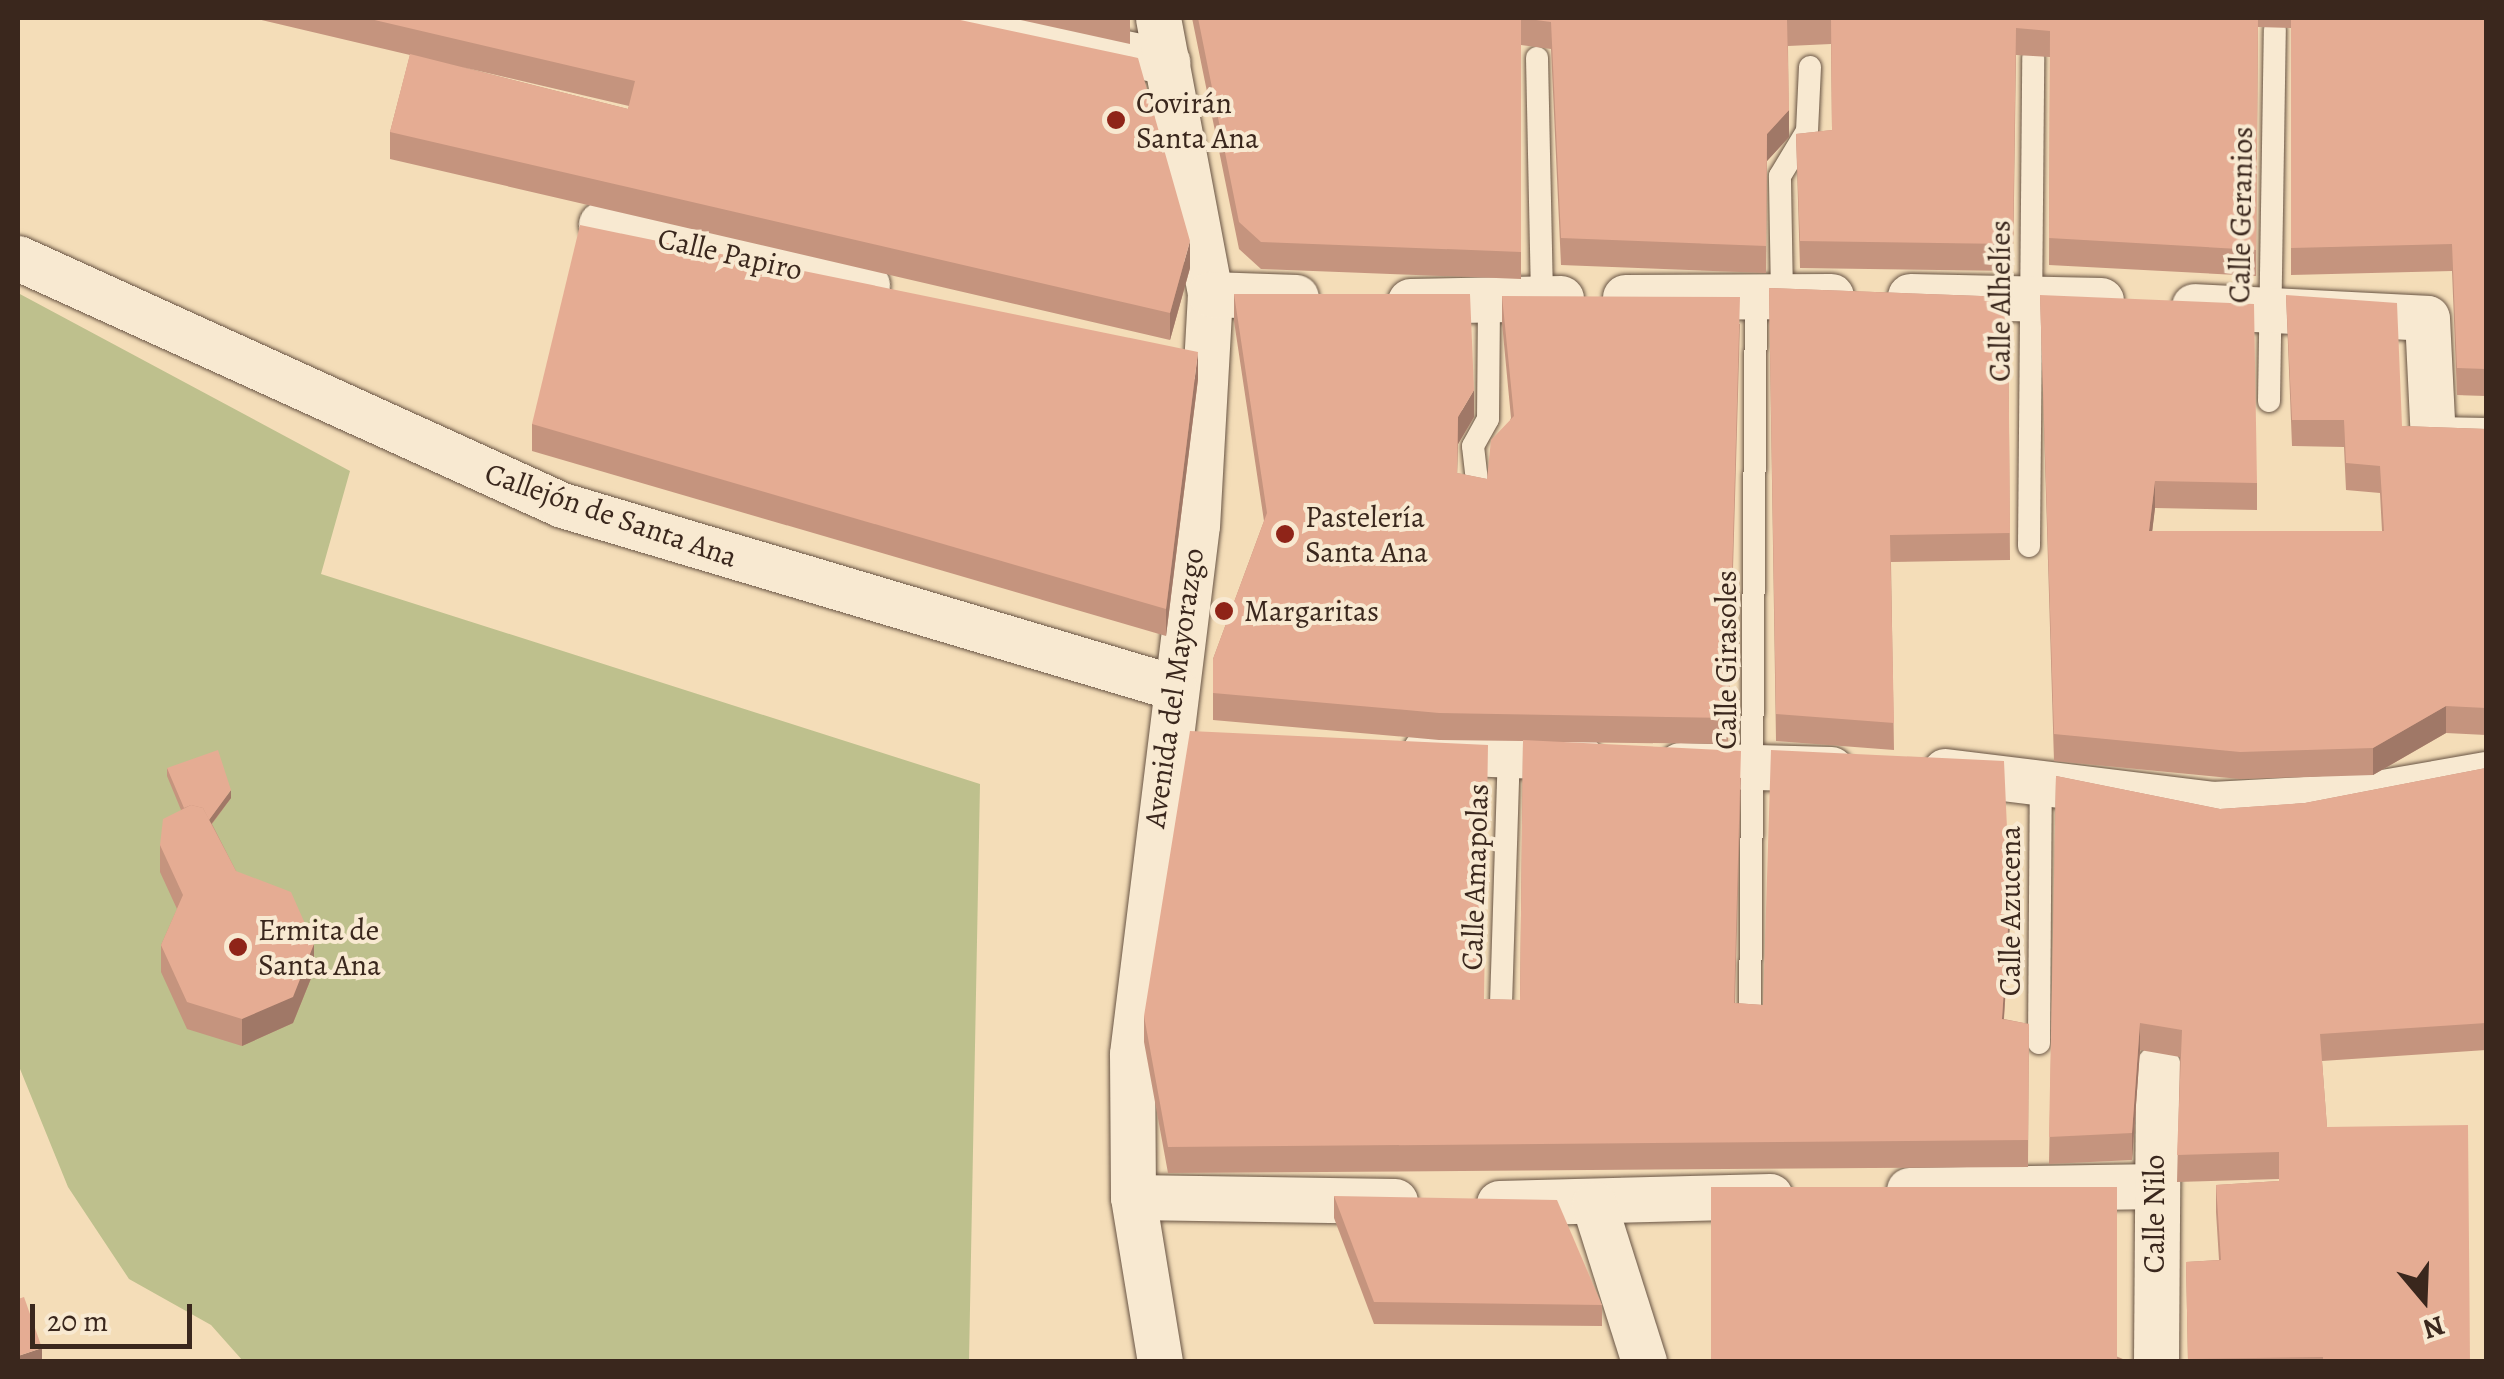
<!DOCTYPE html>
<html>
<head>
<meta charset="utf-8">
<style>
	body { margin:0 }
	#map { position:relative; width:2504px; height:1379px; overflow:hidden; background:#f4ddb8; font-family:Alegreya,serif }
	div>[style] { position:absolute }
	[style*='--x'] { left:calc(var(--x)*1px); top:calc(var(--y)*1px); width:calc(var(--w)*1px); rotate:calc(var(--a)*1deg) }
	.green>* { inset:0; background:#bec08d }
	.roads { filter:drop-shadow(0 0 2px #685444) drop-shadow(0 0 2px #685444) }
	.service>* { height:22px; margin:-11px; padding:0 11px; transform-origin:11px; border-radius:11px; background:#f8e9d1 }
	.minor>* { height:45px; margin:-22.5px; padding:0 22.5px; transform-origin:22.5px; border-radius:22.5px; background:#f8e9d1 }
	.wall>* { inset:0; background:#c5947e }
	.shaded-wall>* { inset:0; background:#a07867 }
	.building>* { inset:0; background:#e5ac93; transform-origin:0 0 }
	.dots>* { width:28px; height:28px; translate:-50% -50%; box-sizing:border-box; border:5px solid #f8e9d1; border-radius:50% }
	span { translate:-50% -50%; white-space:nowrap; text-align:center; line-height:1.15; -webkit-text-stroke:8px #f8e9d1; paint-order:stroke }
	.poi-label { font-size:30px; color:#3a271d }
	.left { translate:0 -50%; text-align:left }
	.street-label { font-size:30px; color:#3a271d }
	.frame { position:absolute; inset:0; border:20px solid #3a271d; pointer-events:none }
	.north { position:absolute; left:2374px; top:1249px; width:100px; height:100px; -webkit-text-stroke:8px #f8e9d1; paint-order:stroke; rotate:161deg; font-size:28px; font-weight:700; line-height:40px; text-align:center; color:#3a271d }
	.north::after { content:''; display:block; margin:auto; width:35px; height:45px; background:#3a271d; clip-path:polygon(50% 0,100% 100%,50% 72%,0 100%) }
	.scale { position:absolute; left:30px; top:1304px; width:162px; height:45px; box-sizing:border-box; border:5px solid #3a271d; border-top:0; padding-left:12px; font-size:30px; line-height:35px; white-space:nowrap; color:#3a271d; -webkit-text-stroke:8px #f8e9d1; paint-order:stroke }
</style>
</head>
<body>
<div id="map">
	<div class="green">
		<i style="clip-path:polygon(18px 293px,350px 471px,321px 574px,980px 784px,969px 1361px,243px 1361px,211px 1325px,129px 1279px,68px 1187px,18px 1064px)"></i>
	</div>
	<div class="roads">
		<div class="service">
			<i style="--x:1537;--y:58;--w:240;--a:88.8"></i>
			<i style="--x:1782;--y:296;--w:120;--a:-91"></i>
			<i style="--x:1780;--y:176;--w:52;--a:-59"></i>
			<i style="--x:1807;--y:131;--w:64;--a:-87.3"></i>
			<i style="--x:2269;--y:401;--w:371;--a:-89.1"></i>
			<i style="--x:1478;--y:490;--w:44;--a:-96.5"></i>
			<i style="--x:1473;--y:446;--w:31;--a:-61"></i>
			<i style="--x:1488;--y:419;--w:116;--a:-89.5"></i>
			<i style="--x:2029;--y:546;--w:488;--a:-89.5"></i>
			<i style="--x:1501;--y:1004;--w:251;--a:-88.2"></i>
			<i style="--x:1750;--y:1023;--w:727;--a:-89.53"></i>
			<i style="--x:2039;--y:1043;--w:262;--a:-89.6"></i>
		</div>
		<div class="minor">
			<i style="--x:957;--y:18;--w:215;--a:11.8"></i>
			<i style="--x:1158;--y:18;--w:281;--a:79.3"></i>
			<i style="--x:1210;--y:294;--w:231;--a:93.2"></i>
			<i style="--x:1197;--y:525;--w:533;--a:97.01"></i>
			<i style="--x:1132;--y:1054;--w:143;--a:89.6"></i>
			<i style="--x:1133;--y:1197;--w:167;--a:80.7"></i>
			<i style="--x:601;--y:224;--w:273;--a:12.9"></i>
			<i style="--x:18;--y:258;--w:597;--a:24.42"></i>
			<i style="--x:562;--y:505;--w:638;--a:16.59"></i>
			<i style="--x:1210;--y:294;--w:86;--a:2"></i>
			<i style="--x:1910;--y:296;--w:191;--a:1.2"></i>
			<i style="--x:1625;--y:297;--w:206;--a:-0.3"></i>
			<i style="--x:1410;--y:301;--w:151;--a:-1.1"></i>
			<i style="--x:2194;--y:306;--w:233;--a:2.9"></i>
			<i style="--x:2427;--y:318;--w:121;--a:87.2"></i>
			<i style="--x:2433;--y:439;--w:53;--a:1.1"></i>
			<i style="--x:1425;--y:751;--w:156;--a:2.6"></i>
			<i style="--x:1680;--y:765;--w:151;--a:1.5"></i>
			<i style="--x:1945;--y:771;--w:269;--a:7"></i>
			<i style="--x:2212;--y:804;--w:148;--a:-3.1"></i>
			<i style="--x:2360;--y:796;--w:128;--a:-9.9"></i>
			<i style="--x:1909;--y:1190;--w:243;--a:-0.9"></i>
			<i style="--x:1133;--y:1197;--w:262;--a:0.9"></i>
			<i style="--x:1499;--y:1203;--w:271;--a:-1.5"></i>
			<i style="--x:1594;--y:1204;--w:166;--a:72.4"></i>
			<i style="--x:2156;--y:1362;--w:295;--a:-89.6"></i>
		</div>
	</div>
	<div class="wall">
		<i style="clip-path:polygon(evenodd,253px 18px,951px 18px,1190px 268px,1170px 340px,390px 159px,390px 132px,410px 55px,253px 18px,462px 67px,629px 106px,628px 109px,462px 67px)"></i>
		<i style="clip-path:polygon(1011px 18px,1130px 18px,1130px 44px)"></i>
		<i style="clip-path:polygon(1192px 18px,2486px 18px,2486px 396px,2457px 395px,2452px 271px,2291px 275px,2291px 28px,2258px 27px,2256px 276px,2049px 265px,2050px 57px,2016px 55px,2013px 271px,1800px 268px,1796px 134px,1832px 130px,1831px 44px,1788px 46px,1789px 137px,1767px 161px,1766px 273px,1561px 265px,1551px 49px,1521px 45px,1521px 279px,1261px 269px,1239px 249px)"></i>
		<i style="clip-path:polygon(1769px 288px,2008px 297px,2010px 560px,1891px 562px,1894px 750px,1776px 741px)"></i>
		<i style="clip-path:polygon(1234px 294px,1474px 417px,1458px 444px,1457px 473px,1487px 479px,1511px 418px,1502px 323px,1502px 296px,1740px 324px,1728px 744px,1558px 742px,1741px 778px,1735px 1003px,1763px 1005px,2010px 923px,2004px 1019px,2029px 1024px,2028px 1167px,1168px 1173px,1144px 1042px,1144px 1016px,1485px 999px,1520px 1000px,1523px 741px,1439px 740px,1213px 720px,1213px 659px,1264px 521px,1234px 321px)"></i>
		<i style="clip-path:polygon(2040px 295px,2257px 483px,2257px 510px,2155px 508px,2152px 531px,2382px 531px,2380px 493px,2346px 490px,2344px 447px,2292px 446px,2286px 295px,2402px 426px,2486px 429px,2486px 735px,2446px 733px,2373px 775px,2240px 779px,2054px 761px)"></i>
		<i style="clip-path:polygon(1198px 379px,1166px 636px,532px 451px,532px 424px)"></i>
		<i style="clip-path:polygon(167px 768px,231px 798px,212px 824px,236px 871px,314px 971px,293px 1023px,242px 1046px,187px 1029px,161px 972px,161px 945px,177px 909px,160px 872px,160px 845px,181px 810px,167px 776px)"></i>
		<i style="clip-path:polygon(2486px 768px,2486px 1050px,2322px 1061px,2327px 1127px,2470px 1362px,2188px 1362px,2186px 1262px,2219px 1260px,2216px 1212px,2216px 1185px,2279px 1181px,2279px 1179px,2177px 1182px,2180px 1057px,2140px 1050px,2132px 1160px,2049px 1164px,2056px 776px,2220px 809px,2305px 803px)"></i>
		<i style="clip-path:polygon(1711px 1187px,2130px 1362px,1732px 1362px,1711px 1214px)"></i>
		<i style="clip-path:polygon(1334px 1196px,1602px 1305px,1602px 1326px,1374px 1324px,1334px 1218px)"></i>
	</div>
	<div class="shaded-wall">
		<i style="clip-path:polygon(1789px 110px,1789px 137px,1767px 161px,1766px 273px,1767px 134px)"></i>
		<i style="clip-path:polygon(1190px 241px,1190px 268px,1170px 340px,1170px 313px)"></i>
		<i style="clip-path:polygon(1198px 352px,1198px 379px,1166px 636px,1166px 609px)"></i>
		<i style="clip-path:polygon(1474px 390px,1474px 417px,1458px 444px,1457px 500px,1458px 417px)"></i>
		<i style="clip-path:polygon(2155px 481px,2155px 508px,2149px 558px,2149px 531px)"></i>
		<i style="clip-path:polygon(2446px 706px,2446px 733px,2373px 775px,2373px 748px)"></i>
		<i style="clip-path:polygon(231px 790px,231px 798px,203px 835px,203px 828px)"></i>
		<i style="clip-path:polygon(2010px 896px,2010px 923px,2002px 1045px,2002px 1019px)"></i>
		<i style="clip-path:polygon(314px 944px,314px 971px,293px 1023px,242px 1046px,242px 1019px)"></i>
		<i style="clip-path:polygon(2140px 1023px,2140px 1050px,2132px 1160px,2132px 1133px)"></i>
		<i style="clip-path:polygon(42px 1348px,42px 1362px,18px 1362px,18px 1356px)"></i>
	</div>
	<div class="building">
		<i style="clip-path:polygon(366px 18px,951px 18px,1138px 58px,1190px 241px,1170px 313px,390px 132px,410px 54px,628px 109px,635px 81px)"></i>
		<i style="clip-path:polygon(1198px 18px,1817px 18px,1787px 19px,1789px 110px,1767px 134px,1766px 246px,1561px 238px,1551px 22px,1521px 18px,1521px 252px,1261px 242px,1239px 222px)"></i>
		<i style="clip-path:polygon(1831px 18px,2258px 18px,2256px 250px,2049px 238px,2050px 31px,2016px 28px,2013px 244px,1800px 241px,1796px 134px,1832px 130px)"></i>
		<i style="clip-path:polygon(2291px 18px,2486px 18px,2486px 369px,2457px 368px,2452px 244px,2291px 248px)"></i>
		<i style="clip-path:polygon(580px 225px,1198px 352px,1166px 609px,532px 424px)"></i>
		<i style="clip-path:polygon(1769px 288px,2008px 297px,2010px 533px,1890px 535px,1894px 723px,1776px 714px)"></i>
		<i style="clip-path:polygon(1234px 294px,1470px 294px,1474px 390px,1458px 417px,1457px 473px,1487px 479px,1491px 440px,1514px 416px,1502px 296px,1740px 297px,1728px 718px,1439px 713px,1213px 693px,1213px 659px,1267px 513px)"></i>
		<i style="clip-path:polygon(2040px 295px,2254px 304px,2257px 483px,2155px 481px,2149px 531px,2384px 531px,2380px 466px,2346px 463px,2344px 420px,2292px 420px,2286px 295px,2397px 303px,2402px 426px,2486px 429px,2486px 708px,2446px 706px,2373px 748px,2240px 752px,2054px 734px)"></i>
		<i style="clip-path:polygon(1190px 731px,1488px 745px,1484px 999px,1520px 1000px,1523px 740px,1741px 751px,1734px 1003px,1763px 1005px,1771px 750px,2004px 761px,2010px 896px,2002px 1019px,2029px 1024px,2028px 1140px,1168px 1147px,1144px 1016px)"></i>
		<i style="clip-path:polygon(218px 750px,231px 790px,209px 820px,203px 808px,191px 805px,184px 808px,167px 768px)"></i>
		<i style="clip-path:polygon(2486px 768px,2486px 1023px,2320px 1034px,2327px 1127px,2468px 1125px,2470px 1362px,2323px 1362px,2323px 1357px,2188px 1359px,2186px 1262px,2221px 1260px,2216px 1185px,2279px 1181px,2279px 1152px,2177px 1155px,2182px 1030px,2140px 1023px,2132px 1133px,2049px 1137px,2056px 776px,2220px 809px,2305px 803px)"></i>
		<i style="clip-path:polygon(191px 805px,203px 808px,236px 871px,291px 892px,314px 944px,293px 997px,242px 1019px,187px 1002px,161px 945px,183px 895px,160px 845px,163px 819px)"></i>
		<i style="left:1711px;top:1187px;width:406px;height:177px"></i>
		<i style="clip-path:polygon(1334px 1196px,1557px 1200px,1602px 1305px,1374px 1302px)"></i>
		<i style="clip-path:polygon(24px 1297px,42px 1348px,18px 1356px,18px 1299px)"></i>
	</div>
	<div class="dots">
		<i style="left:1116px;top:120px;background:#8f2418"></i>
		<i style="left:1285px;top:534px;background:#8f2418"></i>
		<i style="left:1224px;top:611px;background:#8f2418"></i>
		<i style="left:238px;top:947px;background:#8f2418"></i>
	</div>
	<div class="poi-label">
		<span class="left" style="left:1136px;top:120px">Covirán<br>Santa Ana</span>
		<span class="left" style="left:1305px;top:534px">Pastelería<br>Santa Ana</span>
		<span class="left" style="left:1244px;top:611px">Margaritas</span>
		<span class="left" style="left:258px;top:947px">Ermita de<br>Santa Ana</span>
	</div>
	<div class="street-label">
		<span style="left:2241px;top:215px;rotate:-89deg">Calle Geranios</span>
		<span style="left:730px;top:254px;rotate:13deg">Calle Papiro</span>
		<span style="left:2000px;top:301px;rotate:-90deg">Calle Alhelíes</span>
		<span style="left:611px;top:515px;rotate:19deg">Callejón de Santa Ana</span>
		<span style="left:1726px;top:660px;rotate:-90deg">Calle Girasoles</span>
		<span style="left:1174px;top:688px;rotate:-82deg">Avenida del Mayorazgo</span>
		<span style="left:1475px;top:877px;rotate:-88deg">Calle Amapolas</span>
		<span style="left:2010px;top:911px;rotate:-90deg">Calle Azucena</span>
		<span style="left:2154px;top:1214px;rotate:-90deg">Calle Nilo</span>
	</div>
	<div class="frame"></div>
	<div class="north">N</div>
	<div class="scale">20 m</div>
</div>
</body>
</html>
